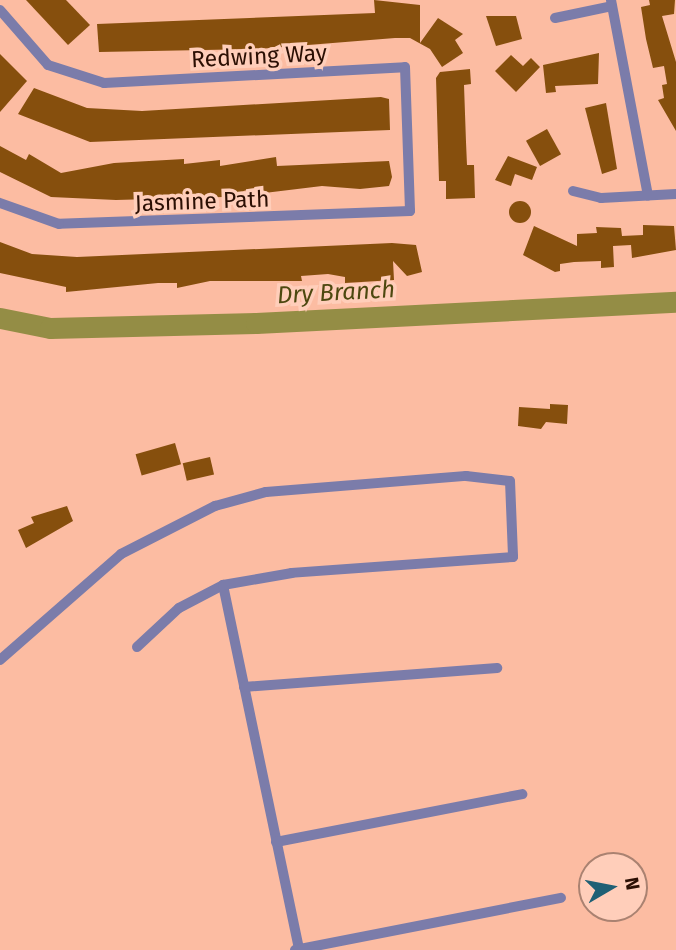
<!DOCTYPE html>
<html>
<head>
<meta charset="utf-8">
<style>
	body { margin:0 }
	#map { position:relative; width:676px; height:950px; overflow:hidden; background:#fcbca2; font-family:"Fira Sans",sans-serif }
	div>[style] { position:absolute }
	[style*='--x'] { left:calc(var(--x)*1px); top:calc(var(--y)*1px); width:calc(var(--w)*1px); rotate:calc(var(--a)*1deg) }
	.river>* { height:21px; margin:-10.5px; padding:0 10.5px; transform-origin:10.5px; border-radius:10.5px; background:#948d45 }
	.building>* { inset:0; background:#864f0d; transform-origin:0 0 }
	.round { border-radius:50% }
	.minor>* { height:10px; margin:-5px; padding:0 5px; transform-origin:5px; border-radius:5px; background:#7b7caa }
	span { translate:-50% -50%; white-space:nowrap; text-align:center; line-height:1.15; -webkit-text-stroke:7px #ffceba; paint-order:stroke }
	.street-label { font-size:23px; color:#2b0f03 }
	.water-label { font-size:24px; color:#4d480f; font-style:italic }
	.north { position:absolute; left:578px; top:852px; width:70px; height:70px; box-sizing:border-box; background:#ffceba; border:2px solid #aa8271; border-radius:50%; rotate:80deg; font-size:19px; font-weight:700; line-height:28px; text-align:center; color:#2b0f03 }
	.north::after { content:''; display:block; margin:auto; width:24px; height:32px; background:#1f6075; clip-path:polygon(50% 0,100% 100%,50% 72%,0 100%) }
</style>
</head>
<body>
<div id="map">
	<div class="river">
		<i style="--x:0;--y:318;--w:51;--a:11.3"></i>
		<i style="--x:50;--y:328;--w:206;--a:-1.4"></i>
		<i style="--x:256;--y:323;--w:421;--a:-2.9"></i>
	</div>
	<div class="building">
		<i style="clip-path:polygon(26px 0,66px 0,90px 25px,68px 45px)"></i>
		<i style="clip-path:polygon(374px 0,420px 5px,420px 43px,438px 18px,463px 34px,455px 40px,463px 53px,442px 67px,430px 49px,410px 38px,395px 38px,258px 49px,99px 52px,97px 24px,375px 13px)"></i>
		<i style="clip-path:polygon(649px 0,675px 0,674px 14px,662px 16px,676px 62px,676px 131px,658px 100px,664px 98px,662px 85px,667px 84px,664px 66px,653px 68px,646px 39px,641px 7px,650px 5px)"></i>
		<i style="clip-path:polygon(486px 16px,516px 16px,522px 39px,496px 46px)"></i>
		<i style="clip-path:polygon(599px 53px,598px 84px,555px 86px,556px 92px,546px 93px,543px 65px)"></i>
		<i style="clip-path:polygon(0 54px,27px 81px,0 112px)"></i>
		<i style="clip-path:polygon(511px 55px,523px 66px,531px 58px,540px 67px,516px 92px,495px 71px)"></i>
		<i style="clip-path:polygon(470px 69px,471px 84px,464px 85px,466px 142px,467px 165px,474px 165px,475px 198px,446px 199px,446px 181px,439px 181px,436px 78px,440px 72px)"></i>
		<i style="clip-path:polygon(34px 88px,87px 108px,142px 111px,381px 97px,389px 99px,390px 130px,90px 142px,18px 114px)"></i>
		<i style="clip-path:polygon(606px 103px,617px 169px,602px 174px,585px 108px)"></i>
		<i style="left:547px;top:129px;width:29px;height:24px;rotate:61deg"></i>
		<i style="clip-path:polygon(0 146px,26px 160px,29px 154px,61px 173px,114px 163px,184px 159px,184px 164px,220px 160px,220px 166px,276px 157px,277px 166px,389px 161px,392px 177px,389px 186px,360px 189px,322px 186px,248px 195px,247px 190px,223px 197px,116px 200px,51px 197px,0 172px)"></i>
		<i style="clip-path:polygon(508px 156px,537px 167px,532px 180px,515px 174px,511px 186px,495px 180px)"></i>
		<i class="round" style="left:509px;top:201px;width:22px;height:22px"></i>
		<i style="clip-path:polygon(643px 225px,674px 226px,676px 250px,632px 258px,631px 245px,613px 246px,614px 267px,601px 268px,601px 261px,574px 262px,560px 264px,560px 271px,555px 272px,523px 255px,534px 226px,577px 246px,577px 234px,597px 233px,596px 227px,621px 228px,622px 236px,643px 235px)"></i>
		<i style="clip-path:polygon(0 242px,32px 254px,77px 257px,392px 243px,416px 245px,422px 272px,407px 276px,393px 261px,394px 280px,345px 283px,345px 277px,328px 274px,301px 276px,302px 281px,210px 281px,177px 288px,177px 283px,158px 283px,66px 292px,66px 287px,0 273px)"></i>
		<i style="clip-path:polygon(550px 404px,568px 405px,567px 424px,546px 422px,541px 429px,518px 426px,519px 407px,550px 409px)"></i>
		<i style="left:175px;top:443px;width:22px;height:41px;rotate:74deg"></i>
		<i style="left:210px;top:457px;width:18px;height:28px;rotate:77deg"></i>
		<i style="clip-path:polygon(67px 506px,73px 521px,26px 548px,18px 530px,34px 523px,31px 517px)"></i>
	</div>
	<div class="minor">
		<i style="--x:611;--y:0;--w:199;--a:79.3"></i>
		<i style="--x:0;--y:10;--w:73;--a:48.9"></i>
		<i style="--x:48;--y:65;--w:59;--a:17.8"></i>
		<i style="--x:104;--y:83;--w:301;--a:-3"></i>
		<i style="--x:405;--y:67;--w:144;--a:88"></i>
		<i style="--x:410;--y:211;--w:351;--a:177.9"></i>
		<i style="--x:59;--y:224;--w:63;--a:-160.4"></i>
		<i style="--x:555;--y:18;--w:58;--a:-11.9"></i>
		<i style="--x:573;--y:191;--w:29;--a:14"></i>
		<i style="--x:601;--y:198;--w:75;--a:-3.1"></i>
		<i style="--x:137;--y:647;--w:57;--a:-42.9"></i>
		<i style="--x:179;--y:608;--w:50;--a:-27.6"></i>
		<i style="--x:223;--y:585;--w:373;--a:78.2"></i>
		<i style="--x:0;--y:660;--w:161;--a:-41.2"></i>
		<i style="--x:121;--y:554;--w:106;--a:-27.1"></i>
		<i style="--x:215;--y:506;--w:53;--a:-15.4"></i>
		<i style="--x:266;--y:492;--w:201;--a:-4.6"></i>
		<i style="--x:466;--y:476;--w:44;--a:6.5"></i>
		<i style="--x:510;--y:481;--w:76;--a:87.7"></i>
		<i style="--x:513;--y:557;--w:222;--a:175.9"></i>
		<i style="--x:292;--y:573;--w:70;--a:170.1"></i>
		<i style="--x:244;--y:687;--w:254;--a:-4.3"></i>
		<i style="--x:276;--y:842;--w:251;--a:-11"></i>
		<i style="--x:295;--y:950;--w:271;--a:-11.1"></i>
	</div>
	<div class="street-label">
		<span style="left:259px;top:56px;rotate:-3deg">Redwing Way</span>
		<span style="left:202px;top:201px;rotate:-2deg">Jasmine Path</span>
	</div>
	<div class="water-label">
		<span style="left:336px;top:293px;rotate:-3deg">Dry Branch</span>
	</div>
	<div class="north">N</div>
</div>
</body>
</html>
